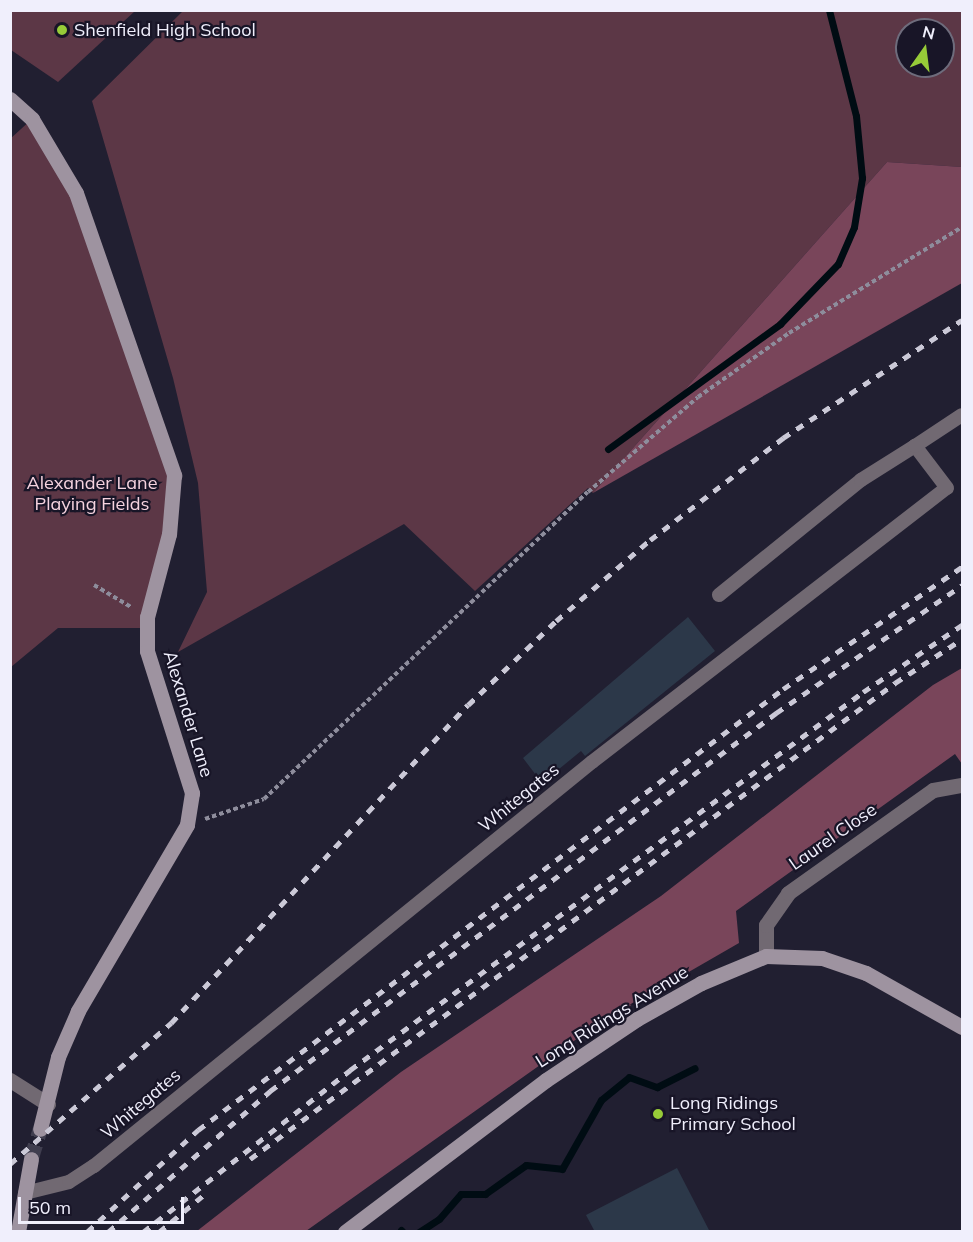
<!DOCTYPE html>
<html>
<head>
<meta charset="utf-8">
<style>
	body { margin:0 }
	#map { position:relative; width:973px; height:1242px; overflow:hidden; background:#211f31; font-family:Mulish,sans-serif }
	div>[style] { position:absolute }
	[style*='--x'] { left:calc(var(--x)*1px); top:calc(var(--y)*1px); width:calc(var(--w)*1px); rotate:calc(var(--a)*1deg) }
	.green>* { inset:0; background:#5c3746 }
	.forest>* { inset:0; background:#79455a }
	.stream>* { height:7px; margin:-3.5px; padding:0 3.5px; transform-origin:3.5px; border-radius:3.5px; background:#000c13 }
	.building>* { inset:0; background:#2c3849 }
	.secondary-tunnel>* { height:15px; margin-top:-7.5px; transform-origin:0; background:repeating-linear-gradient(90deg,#403e4f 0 15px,transparent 0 23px) }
	.path>* { height:4px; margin-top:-2px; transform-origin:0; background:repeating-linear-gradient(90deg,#8e8d9c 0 4.5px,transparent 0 7.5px) }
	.lane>* { height:14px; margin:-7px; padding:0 7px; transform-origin:7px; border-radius:7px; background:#716972 }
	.street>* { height:15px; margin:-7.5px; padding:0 7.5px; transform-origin:7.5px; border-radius:7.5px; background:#716972 }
	.secondary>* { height:15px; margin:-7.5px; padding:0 7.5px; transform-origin:7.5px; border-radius:7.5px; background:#9e93a0 }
	.rail>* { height:4.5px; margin-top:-2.25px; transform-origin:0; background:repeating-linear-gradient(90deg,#cbc9d7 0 8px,transparent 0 16px) }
	.dots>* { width:16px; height:16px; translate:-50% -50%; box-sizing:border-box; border:3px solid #181527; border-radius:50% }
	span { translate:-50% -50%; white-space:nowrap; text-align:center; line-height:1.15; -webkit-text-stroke:4.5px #181527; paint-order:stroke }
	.poi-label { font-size:18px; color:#f0effc }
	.left { translate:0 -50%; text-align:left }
	.park-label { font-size:18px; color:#f6d3df }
	.street-label { font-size:18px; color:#f0effc }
	.frame { position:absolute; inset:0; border:12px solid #f0effc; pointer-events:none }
	.north { position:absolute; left:895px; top:18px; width:60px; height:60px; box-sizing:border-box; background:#181527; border:2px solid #6e6c7c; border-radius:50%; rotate:14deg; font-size:16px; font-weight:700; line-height:24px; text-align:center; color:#f0effc }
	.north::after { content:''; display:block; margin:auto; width:21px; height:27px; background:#97cb38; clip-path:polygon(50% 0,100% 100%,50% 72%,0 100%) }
	.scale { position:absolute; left:18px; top:1197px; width:166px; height:27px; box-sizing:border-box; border:3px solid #f0effc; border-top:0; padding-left:8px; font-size:18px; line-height:21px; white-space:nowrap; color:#f0effc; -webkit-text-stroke:4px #181527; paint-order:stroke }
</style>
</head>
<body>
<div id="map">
	<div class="green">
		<i style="clip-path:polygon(11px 10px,135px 10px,135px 11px,58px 82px,11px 50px)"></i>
		<i style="clip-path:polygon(evenodd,183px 11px,962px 11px,962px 167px,887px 162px,593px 493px,588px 488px,475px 591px,404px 524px,178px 652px,207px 592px,198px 483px,173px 378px,92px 101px,183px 11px,907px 30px,943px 30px,943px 66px,907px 66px,907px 30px)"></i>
		<i style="clip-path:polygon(32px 119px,76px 193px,174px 475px,147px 628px,58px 628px,11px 667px,10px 139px)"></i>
	</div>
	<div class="forest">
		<i style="clip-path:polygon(887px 162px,962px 167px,962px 283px,593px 493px)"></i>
		<i style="clip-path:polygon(962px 668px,962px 764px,955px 754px,736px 911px,739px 943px,595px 1026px,306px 1231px,197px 1231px,401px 1072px,661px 896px,933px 685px)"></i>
	</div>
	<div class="stream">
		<i style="--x:608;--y:449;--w:213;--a:-36"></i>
		<i style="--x:780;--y:324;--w:83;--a:-46"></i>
		<i style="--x:838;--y:264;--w:40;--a:-66.6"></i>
		<i style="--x:854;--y:227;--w:50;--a:-80.7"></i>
		<i style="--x:862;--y:178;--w:62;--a:-95.5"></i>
		<i style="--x:856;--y:116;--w:109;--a:-104.3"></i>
		<i style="--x:401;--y:1230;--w:3;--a:45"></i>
		<i style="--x:419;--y:1232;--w:24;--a:-33"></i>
		<i style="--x:439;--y:1219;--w:33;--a:-49"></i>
		<i style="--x:461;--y:1194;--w:24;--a:0"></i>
		<i style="--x:485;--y:1194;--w:50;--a:-35.3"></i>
		<i style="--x:526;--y:1165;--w:36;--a:6"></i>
		<i style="--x:562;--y:1169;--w:79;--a:-60.5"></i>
		<i style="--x:601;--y:1100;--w:36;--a:-39"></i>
		<i style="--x:629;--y:1077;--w:30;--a:20"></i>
		<i style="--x:657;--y:1087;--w:42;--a:-26.6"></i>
	</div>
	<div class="building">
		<i style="clip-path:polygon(688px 617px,715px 651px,585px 756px,581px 751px,542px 783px,523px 758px)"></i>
		<i style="clip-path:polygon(677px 1168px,710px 1232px,595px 1232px,586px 1215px)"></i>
	</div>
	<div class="secondary-tunnel">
		<i style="--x:31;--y:1159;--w:31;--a:-73"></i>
	</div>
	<div class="path">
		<i style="--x:94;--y:585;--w:43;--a:30.7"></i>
		<i style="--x:205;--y:819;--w:62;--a:-18.7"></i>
		<i style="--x:264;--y:799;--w:446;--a:-43.5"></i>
		<i style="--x:588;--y:492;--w:145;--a:-40.8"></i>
		<i style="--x:698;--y:397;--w:111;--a:-35.1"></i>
		<i style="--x:789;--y:333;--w:203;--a:-31.5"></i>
	</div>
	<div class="lane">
		<i style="--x:719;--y:595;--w:183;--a:-39"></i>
		<i style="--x:861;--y:480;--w:64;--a:-32.2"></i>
		<i style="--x:25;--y:1193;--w:45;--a:-14"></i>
		<i style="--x:69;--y:1182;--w:30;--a:-33"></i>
		<i style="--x:94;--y:1166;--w:641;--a:-39.05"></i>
		<i style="--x:592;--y:762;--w:448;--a:-37.7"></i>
		<i style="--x:947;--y:488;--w:53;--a:-127.3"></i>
		<i style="--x:915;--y:446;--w:56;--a:-33.4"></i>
	</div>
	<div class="street">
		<i style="--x:766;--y:956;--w:31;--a:-90"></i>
		<i style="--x:766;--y:925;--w:39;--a:-55"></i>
		<i style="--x:788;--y:893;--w:178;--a:-35.4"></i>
		<i style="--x:933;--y:790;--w:29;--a:-10"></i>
		<i style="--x:10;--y:1080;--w:45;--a:32.3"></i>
	</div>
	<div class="secondary">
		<i style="--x:10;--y:99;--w:30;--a:42"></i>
		<i style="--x:32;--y:119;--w:86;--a:59.3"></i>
		<i style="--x:76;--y:193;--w:299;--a:70.8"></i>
		<i style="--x:174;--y:475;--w:59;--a:94.8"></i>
		<i style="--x:169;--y:534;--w:86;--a:104.8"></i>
		<i style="--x:147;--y:617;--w:34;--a:90"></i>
		<i style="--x:147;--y:651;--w:149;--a:72.4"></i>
		<i style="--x:192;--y:793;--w:32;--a:99"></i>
		<i style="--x:187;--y:825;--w:216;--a:120.4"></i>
		<i style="--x:78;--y:1011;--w:50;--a:113.5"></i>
		<i style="--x:58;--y:1057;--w:74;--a:104"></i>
		<i style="--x:18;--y:1232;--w:74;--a:-79.9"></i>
		<i style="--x:345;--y:1232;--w:252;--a:-37.1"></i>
		<i style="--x:546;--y:1080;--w:110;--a:-33.8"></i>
		<i style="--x:637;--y:1019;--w:73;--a:-29.4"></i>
		<i style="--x:701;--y:983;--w:70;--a:-22.6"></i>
		<i style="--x:766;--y:956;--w:56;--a:2"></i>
		<i style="--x:822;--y:958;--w:46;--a:18.8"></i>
		<i style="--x:866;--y:973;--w:110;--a:29.4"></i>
	</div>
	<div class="rail">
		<i style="--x:250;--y:1159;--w:802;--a:-36.43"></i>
		<i style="--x:895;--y:683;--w:80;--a:-33.3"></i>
		<i style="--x:10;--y:1164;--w:214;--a:-41.2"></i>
		<i style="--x:171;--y:1023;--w:435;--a:-47"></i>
		<i style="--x:468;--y:705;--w:122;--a:-43.7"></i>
		<i style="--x:556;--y:621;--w:124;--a:-40.8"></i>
		<i style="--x:650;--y:540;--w:168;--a:-37.5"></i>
		<i style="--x:783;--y:438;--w:214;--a:-33.4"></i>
		<i style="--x:87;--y:1232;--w:151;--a:-42.6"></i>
		<i style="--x:198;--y:1130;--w:733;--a:-37.01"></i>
		<i style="--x:783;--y:689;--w:217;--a:-34.3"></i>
		<i style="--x:108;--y:1232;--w:215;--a:-41"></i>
		<i style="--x:270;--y:1091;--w:632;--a:-36.76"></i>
		<i style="--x:776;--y:713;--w:226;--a:-34.5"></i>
		<i style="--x:143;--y:1232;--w:263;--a:-38"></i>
		<i style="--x:350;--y:1070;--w:637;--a:-36.38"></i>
		<i style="--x:863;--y:692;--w:120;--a:-34.1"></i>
		<i style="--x:159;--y:1232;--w:60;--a:-39.6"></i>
	</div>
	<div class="dots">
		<i style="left:62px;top:30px;background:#97cb38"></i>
		<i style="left:658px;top:1114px;background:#97cb38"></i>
	</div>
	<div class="poi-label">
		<span class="left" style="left:74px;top:30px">Shenfield High School</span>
		<span class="left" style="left:670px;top:1114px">Long Ridings<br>Primary School</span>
	</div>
	<div class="park-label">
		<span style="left:92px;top:494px">Alexander Lane<br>Playing Fields</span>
	</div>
	<div class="street-label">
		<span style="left:188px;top:714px;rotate:73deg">Alexander Lane</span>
		<span style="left:519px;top:798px;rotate:-39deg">Whitegates</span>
		<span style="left:833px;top:837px;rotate:-35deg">Laurel Close</span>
		<span style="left:612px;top:1017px;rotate:-32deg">Long Ridings Avenue</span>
		<span style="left:141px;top:1104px;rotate:-40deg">Whitegates</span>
	</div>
	<div class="frame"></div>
	<div class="north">N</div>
	<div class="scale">50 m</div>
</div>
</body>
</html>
